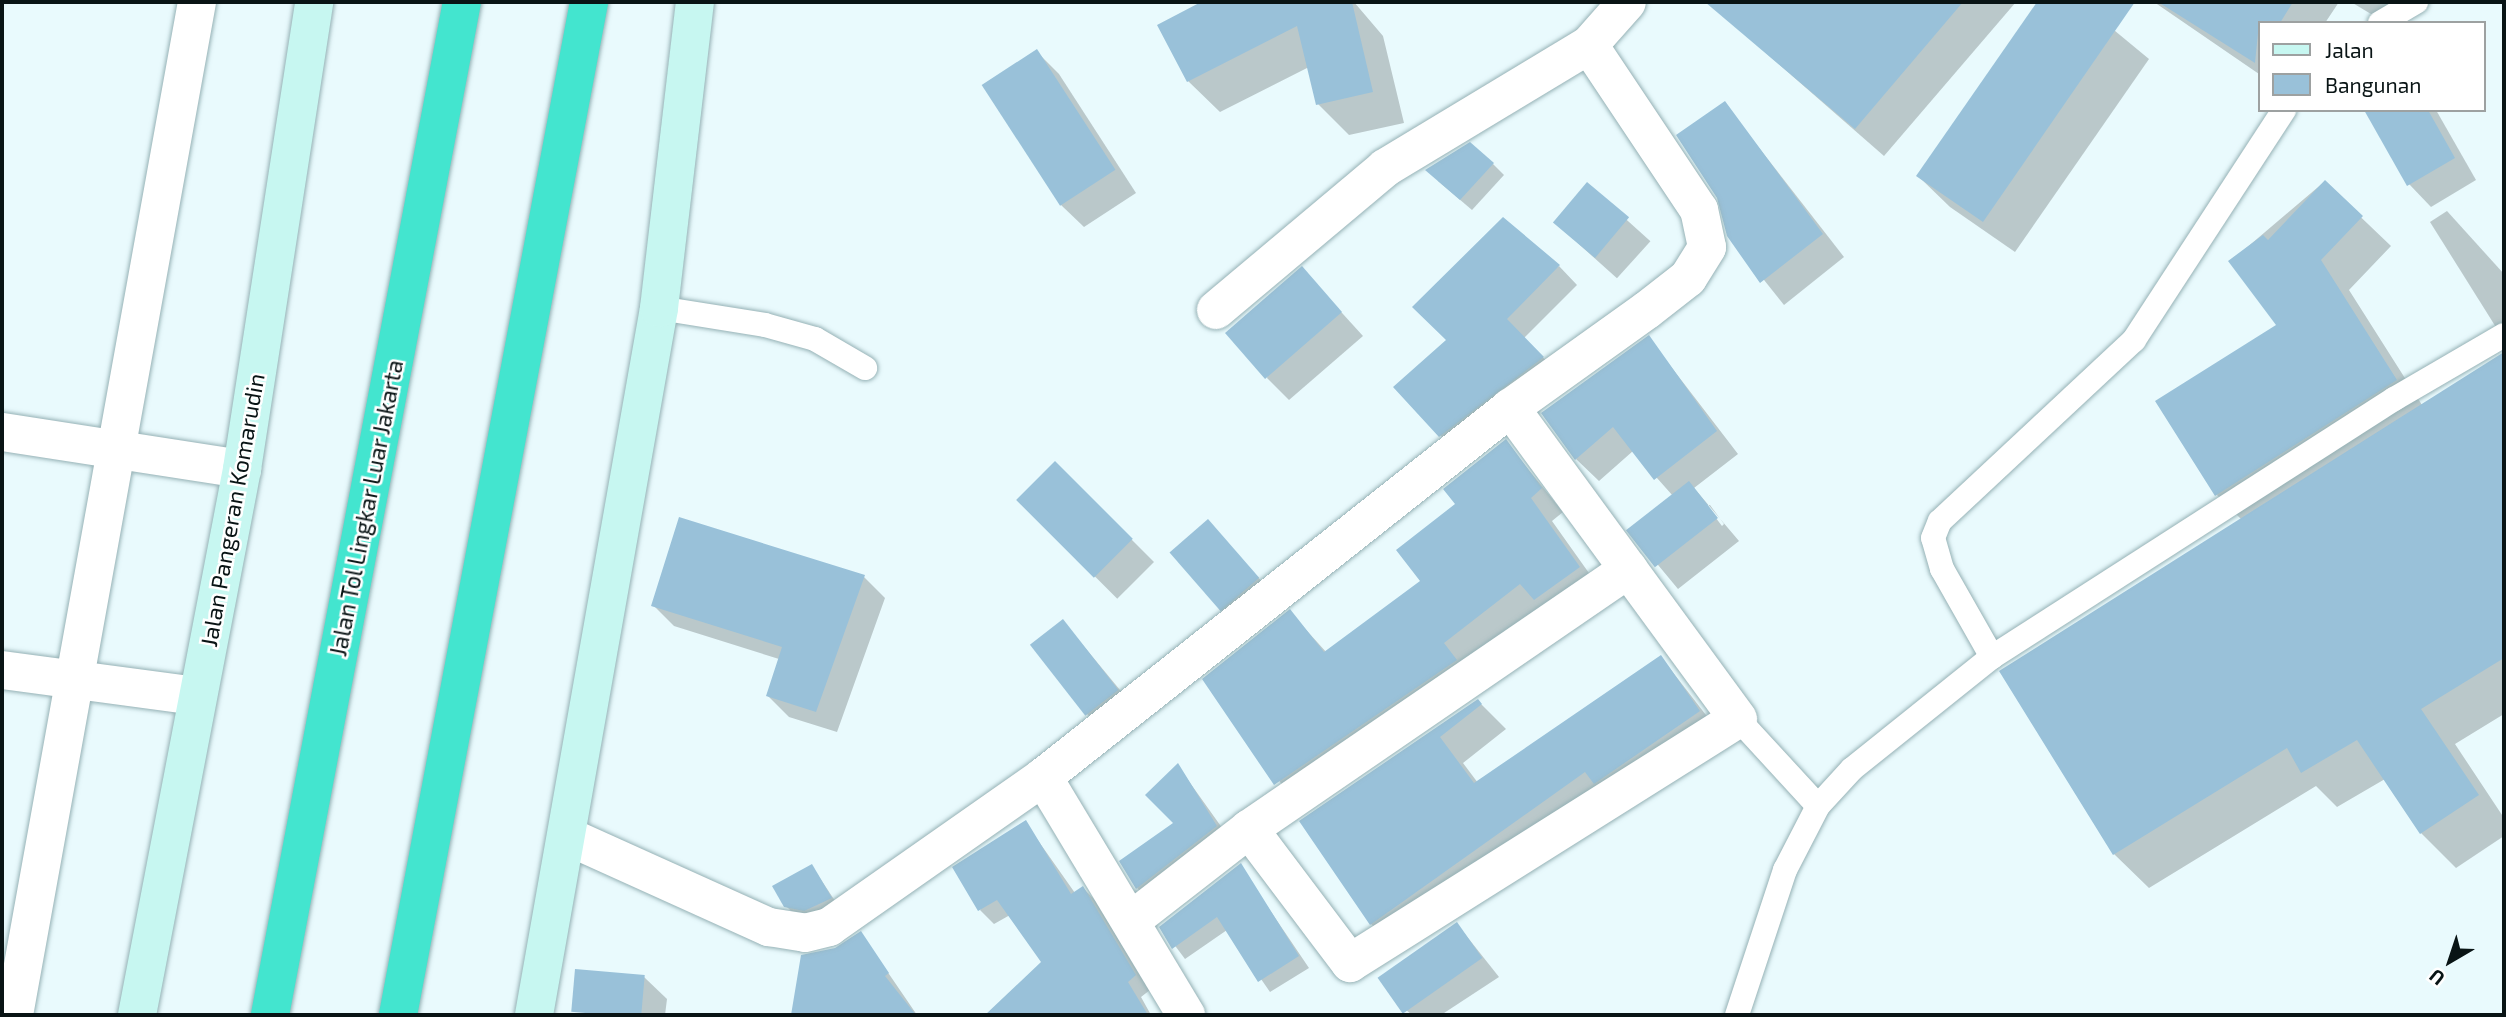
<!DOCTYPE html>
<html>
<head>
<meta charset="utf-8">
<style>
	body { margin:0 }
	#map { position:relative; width:2506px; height:1017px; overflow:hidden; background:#e9fafd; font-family:"Exo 2",sans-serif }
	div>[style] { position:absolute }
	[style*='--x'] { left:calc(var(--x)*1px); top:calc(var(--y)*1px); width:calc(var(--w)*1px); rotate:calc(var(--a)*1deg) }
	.shadow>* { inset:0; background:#0003; transform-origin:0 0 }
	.building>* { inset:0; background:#99c1d9; transform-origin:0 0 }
	.roads { filter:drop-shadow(0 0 2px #95b1b5) drop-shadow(0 0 2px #95b1b5) }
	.lane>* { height:24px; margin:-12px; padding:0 12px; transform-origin:12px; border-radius:12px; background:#fff }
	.street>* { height:38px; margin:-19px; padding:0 19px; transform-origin:19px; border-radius:19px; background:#fff }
	.secondary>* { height:38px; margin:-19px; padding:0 19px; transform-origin:19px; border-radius:19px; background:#c7f7f1 }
	.highway>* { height:38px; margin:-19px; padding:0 19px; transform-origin:19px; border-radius:19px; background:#43e5cf }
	span { translate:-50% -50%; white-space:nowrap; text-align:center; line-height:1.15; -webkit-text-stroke:5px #fff; paint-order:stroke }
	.street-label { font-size:23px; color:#091415 }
	.frame { position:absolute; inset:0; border:4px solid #091415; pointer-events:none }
	.legend { position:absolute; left:2258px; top:21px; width:228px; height:91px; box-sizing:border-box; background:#fff; border:2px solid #9da1a1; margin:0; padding:9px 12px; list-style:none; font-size:21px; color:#091415 }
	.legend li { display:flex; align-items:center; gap:14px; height:35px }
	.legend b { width:35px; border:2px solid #9da1a1 }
	.north { position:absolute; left:2415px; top:926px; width:70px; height:70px; -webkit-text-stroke:5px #fff; paint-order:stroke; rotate:219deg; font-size:19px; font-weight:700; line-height:28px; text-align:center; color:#091415 }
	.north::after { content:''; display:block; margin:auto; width:24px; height:32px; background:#091415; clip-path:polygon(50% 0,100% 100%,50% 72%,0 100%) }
</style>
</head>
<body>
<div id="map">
	<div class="shadow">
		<i style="clip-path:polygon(1205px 2px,1354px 2px,1383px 36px,1404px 123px,1349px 135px,1318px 104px,1309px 67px,1220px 112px,1188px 81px,1159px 25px)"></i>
		<i style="clip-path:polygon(2016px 2px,1884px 156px,1710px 4px,1712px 2px)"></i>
		<i style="clip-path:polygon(2039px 2px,2080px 2px,2149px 59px,2015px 252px,1950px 207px,1918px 176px)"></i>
		<i style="clip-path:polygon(2154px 2px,2339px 2px,2325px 23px,2259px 23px,2259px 74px)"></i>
		<i style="clip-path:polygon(2351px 2px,2412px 2px,2386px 23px)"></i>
		<i style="clip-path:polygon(1037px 52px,1059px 74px,1136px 193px,1084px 227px,1061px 205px)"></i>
		<i style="clip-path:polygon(1724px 103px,1844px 257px,1784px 305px,1729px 236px)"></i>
		<i style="clip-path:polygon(2366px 110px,2436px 110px,2476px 180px,2431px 207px,2409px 184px)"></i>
		<i style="clip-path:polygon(1493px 164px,1504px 175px,1472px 210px,1438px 181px)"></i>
		<i style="clip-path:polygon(2324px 182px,2391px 246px,2349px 290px,2422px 405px,2504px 353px,2504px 714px,2455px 744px,2504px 818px,2504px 836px,2456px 868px,2421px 833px,2385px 779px,2337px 807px,2316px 786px,2149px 888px,2114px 854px,2241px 519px,2217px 495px,2279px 325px,2231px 261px)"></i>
		<i style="left:1588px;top:185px;width:84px;height:50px;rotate:42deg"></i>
		<i style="clip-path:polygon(2447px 211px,2504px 274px,2504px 340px,2430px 222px)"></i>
		<i style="clip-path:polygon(1559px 266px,1577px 285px,1524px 338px,1561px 376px,1458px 454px,1440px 435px,1448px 340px)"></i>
		<i style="clip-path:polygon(1302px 269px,1363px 336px,1289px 400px,1267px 378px)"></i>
		<i style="clip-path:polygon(evenodd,1649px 338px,1738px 454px,1694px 488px,1739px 541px,1678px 589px,1629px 530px,1673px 496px,1633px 451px,1599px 481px,1576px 459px,1649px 338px,1706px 505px,1710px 505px,1724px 524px,1722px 526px,1706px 505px)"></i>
		<i style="clip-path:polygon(1506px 442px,1563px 512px,1552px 521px,1601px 590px,1298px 806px,1204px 680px,1290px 612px,1327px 653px,1422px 581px,1458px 504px)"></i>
		<i style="left:1055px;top:463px;width:140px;height:52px;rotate:45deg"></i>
		<i style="clip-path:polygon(1208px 521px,1280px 602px,1242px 631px,1220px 609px)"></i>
		<i style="clip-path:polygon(864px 577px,885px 598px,837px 732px,789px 717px,768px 696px,779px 659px,674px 626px,653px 605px)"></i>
		<i style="clip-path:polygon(1063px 621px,1139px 713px,1109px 737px,1087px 714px)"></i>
		<i style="clip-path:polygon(1661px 657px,1723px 737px,1396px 948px,1371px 924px,1301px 822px,1478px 701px,1506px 729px,1463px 763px,1478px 783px)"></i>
		<i style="clip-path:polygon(1178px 766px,1235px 846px,1156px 907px,1137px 888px,1176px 823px)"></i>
		<i style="clip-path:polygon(1025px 822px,1075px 893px,1083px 888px,1097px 902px,1150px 990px,1141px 997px,1151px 1015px,988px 1015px,1044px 963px,1010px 915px,994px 924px,980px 910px)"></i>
		<i style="clip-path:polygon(812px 866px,841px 910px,798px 918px,786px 906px)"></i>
		<i style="clip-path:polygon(1240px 866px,1309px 968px,1270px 992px,1227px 930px,1185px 959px,1161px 927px)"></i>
		<i style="clip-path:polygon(1457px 924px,1499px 977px,1441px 1015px,1412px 1015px,1405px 1009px)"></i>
		<i style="clip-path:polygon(861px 933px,917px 1015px,793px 1015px,803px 956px,835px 950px)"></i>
		<i style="clip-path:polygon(644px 977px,667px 999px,665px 1015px,573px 1011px)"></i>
	</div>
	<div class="building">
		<i style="clip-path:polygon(1201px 2px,1352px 2px,1373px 92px,1316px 105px,1297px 26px,1187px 82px,1157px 25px)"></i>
		<i style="clip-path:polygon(1705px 2px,1963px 2px,1855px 129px)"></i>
		<i style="clip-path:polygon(2037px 2px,2135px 2px,1983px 222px,1916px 176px)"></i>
		<i style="clip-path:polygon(2158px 2px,2293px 2px,2280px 23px,2259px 23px,2255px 63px)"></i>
		<i style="left:1037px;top:49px;width:144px;height:66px;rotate:57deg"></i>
		<i style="clip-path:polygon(1725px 101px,1823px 234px,1760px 283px,1727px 236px,1717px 198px,1676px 135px)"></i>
		<i style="clip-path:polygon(2364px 110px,2428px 110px,2455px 158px,2407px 186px)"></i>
		<i style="clip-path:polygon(1470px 142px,1494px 163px,1460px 200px,1425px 170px)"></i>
		<i style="clip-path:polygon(2325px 180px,2363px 216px,2321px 260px,2397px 380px,2215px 496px,2155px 401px,2276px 325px,2228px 261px,2263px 235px,2268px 240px)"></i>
		<i style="left:1587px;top:182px;width:55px;height:53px;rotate:40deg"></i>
		<i style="clip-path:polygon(1503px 217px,1560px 265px,1507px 319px,1544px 357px,1439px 437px,1393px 387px,1446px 340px,1412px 307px)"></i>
		<i style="left:1302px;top:266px;width:61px;height:102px;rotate:49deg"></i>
		<i style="clip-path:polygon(1649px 335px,1717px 431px,1654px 480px,1613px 427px,1575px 460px,1541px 413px)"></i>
		<i style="clip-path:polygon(2504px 352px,2504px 658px,2421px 709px,2479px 795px,2420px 834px,2357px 740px,2301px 773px,2287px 748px,2113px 855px,1999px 671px)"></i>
		<i style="clip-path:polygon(1506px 439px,1542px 488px,1531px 498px,1580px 567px,1534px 600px,1520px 584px,1444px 643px,1457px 660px,1274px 785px,1202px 679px,1290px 609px,1324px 652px,1420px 581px,1396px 550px,1455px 504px,1443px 489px)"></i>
		<i style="left:1055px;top:461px;width:110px;height:55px;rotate:45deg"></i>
		<i style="left:1689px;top:481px;width:47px;height:80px;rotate:52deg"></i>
		<i style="clip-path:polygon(679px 517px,865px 575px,816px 712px,766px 696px,782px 647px,651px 606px)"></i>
		<i style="left:1208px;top:519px;width:78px;height:51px;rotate:49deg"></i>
		<i style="left:1063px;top:619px;width:90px;height:42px;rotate:52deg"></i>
		<i style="clip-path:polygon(1661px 655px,1700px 711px,1594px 784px,1585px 772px,1370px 925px,1299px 821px,1478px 699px,1482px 704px,1440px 737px,1474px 783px)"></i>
		<i style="clip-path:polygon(1178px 763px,1217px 826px,1136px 889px,1119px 861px,1173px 823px,1145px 795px)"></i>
		<i style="clip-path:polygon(1026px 820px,1071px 894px,1083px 886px,1136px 975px,1128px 982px,1148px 1015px,985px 1015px,1041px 962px,997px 900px,978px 911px,952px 867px)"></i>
		<i style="clip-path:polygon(1241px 863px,1299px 956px,1258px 982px,1217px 917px,1172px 949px,1159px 927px)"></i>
		<i style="clip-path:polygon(812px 864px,832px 898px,804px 911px,784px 907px,772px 886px)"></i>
		<i style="left:1457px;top:922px;width:44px;height:97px;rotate:55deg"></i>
		<i style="clip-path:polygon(861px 931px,889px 973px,885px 976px,916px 1015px,791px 1015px,801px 955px,835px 948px)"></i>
		<i style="left:575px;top:969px;width:70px;height:43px;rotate:5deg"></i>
	</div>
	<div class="roads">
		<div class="lane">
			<i style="--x:2380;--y:23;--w:42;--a:-30.3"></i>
			<i style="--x:659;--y:308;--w:107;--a:9.1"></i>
			<i style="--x:765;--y:325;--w:52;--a:15.6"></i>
			<i style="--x:815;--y:339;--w:58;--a:30.1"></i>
			<i style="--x:1992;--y:657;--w:101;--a:-119.6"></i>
			<i style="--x:1942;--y:569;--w:32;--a:-106"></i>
			<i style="--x:1933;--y:538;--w:18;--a:-68"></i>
			<i style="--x:1940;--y:521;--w:265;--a:-43"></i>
			<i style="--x:2134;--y:340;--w:275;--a:-56.9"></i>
			<i style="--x:1738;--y:719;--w:118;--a:47.4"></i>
			<i style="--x:1737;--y:1015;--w:153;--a:-71.7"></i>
			<i style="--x:1785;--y:870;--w:72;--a:-62.7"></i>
			<i style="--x:1818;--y:806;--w:50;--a:-47.4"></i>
			<i style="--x:1852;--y:769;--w:179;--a:-38.7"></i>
			<i style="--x:1992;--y:657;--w:478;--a:-32.7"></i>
			<i style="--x:2394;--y:399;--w:127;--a:-30.2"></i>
		</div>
		<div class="street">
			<i style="--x:1216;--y:310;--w:221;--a:-40"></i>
			<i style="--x:1385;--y:168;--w:238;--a:-31.1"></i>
			<i style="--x:2;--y:432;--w:243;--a:8.8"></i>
			<i style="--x:2;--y:670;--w:197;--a:7.6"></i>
			<i style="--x:1043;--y:777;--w:278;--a:59"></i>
			<i style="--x:1249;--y:829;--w:168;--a:53"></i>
			<i style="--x:1350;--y:963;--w:458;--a:-32.2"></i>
			<i style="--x:1738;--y:719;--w:386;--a:-126.2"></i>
			<i style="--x:567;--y:836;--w:222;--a:24.3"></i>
			<i style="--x:769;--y:927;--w:36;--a:9"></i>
			<i style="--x:805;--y:933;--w:25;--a:-14"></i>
			<i style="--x:829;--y:927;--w:261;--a:-35"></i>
			<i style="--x:1043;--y:777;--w:595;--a:-38.31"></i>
			<i style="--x:1510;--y:408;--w:168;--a:-35.6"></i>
			<i style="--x:1647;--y:310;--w:52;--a:-38"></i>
			<i style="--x:1688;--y:278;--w:36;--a:-58"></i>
			<i style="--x:1707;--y:247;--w:38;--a:-102"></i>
			<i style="--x:1699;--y:210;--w:198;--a:-123.7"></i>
			<i style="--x:1589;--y:45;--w:57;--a:-48.5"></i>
			<i style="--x:1133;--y:919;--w:147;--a:-37.8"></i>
			<i style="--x:1249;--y:829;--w:460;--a:-34.4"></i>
			<i style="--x:14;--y:1015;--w:1029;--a:-79.76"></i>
		</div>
		<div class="secondary">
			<i style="--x:137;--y:1015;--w:556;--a:-79.11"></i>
			<i style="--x:242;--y:469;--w:473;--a:-81.2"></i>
			<i style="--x:534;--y:1015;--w:718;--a:-79.97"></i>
			<i style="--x:659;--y:308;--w:308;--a:-83.3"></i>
		</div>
		<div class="highway">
			<i style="--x:270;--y:1015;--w:1031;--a:-79.27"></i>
			<i style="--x:398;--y:1015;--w:1031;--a:-79.32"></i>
		</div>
	</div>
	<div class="street-label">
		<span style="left:366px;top:508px;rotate:-79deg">Jalan Tol Lingkar Luar Jakarta</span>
		<span style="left:232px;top:510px;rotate:-80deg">Jalan Pangeran Komarudin</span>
	</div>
	<div class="frame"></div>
	<ul class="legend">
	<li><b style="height:9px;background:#c7f7f1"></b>Jalan</li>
	<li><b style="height:19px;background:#99c1d9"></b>Bangunan</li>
	</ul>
	<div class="north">U</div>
</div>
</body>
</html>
